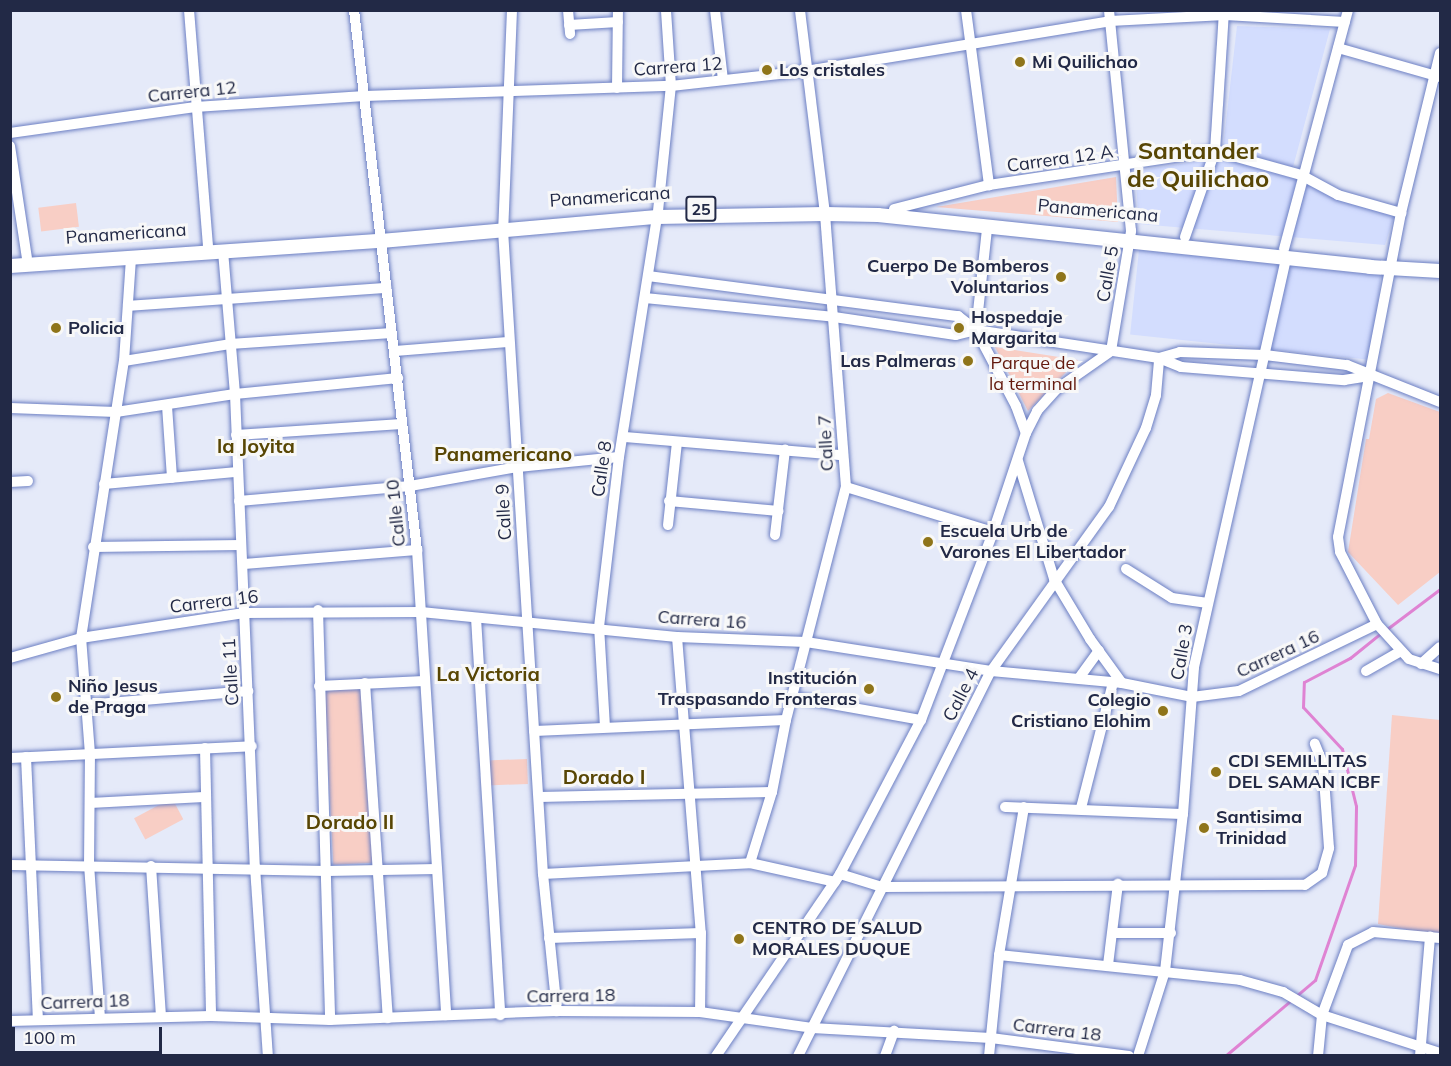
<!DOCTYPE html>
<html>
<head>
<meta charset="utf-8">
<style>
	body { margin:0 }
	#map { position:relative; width:1451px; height:1066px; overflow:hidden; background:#e5eaf9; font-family:Mulish,sans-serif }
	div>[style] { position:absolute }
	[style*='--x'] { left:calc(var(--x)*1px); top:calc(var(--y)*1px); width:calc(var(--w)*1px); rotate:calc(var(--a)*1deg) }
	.built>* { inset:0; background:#d3ddfe; transform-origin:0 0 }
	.green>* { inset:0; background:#f8cec5; transform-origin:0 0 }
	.stream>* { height:3px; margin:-1.5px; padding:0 1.5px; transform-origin:1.5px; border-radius:1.5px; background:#df83d3 }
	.roads { filter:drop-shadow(0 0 2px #6c7fc3) drop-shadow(0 0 2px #6c7fc3) }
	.minor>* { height:10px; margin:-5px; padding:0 5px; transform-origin:5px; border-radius:5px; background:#fff }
	.major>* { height:14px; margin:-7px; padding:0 7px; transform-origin:7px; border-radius:7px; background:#fff }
	.dots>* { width:16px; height:16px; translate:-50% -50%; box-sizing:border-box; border:3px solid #f8f8f8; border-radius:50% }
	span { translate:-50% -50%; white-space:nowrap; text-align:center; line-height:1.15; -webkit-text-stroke:6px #f8f8f8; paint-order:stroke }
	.shield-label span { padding:2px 4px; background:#f8f8f8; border:2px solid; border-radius:4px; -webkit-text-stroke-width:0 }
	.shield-label { font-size:16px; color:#222946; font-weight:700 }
	.poi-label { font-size:18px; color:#222946; font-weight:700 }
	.left { translate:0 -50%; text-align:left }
	.right { translate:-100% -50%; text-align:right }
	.street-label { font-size:18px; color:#222946 }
	.park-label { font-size:18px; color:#63190d }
	.neighbourhood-label { font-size:20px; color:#584604; font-weight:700 }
	.district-label { font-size:24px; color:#584604; font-weight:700 }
	.frame { position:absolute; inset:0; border:12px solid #222946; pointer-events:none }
	.scale { position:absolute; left:12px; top:1027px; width:150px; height:27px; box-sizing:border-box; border:3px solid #222946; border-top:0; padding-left:8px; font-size:18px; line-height:21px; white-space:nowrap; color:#222946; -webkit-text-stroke:4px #f8f8f8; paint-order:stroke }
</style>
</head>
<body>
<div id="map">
	<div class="built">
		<i style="clip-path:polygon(1237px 26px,1330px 29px,1293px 167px,1223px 148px)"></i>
		<i style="clip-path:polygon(1220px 158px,1292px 178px,1394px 216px,1385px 245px,1139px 224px,1135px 171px)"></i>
		<i style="left:1139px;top:250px;width:243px;height:85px;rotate:6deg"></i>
	</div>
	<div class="green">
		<i style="clip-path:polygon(1116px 177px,1118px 222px,936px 207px)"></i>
		<i style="left:76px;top:203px;width:24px;height:38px;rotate:83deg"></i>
		<i style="clip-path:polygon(995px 347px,1078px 360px,1028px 411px)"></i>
		<i style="clip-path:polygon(1388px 393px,1440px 412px,1440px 572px,1398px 605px,1348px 552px,1366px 439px,1369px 439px,1376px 399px)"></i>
		<i style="left:364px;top:686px;width:177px;height:40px;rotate:87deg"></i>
		<i style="clip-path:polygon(1392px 715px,1440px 720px,1440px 936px,1378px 924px)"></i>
		<i style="left:527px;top:759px;width:25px;height:40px;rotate:88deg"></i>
		<i style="left:172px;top:798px;width:24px;height:43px;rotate:62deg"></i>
	</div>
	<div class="stream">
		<i style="--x:1387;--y:629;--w:66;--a:-37"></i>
		<i style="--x:1225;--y:1056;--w:118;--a:-40.2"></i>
		<i style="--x:1315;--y:980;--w:122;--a:-70.8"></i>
		<i style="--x:1355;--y:865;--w:59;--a:-89"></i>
		<i style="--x:1356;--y:806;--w:59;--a:-103.8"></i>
		<i style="--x:1342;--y:749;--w:57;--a:-132.9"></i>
		<i style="--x:1303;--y:707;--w:25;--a:-88"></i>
		<i style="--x:1304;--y:682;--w:52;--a:-27.6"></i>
		<i style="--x:1350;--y:658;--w:40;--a:-39"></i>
	</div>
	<div class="roads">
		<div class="minor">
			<i style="--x:189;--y:10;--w:237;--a:85.4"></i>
			<i style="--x:354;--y:10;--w:544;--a:83.35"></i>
			<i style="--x:417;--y:550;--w:466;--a:86.4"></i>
			<i style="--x:512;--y:10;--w:220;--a:92.3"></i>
			<i style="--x:503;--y:230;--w:645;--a:86.45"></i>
			<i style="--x:543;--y:874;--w:138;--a:84.2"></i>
			<i style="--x:568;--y:10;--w:24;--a:85"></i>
			<i style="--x:715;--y:10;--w:70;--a:83.5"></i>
			<i style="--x:966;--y:10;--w:177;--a:82.5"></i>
			<i style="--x:569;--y:25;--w:49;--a:-3.5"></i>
			<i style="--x:1338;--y:48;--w:106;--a:15.9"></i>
			<i style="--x:1440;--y:53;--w:165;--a:103.7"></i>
			<i style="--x:1401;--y:213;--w:330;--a:101"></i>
			<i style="--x:1338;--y:537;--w:15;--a:82"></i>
			<i style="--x:1340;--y:552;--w:81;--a:62.8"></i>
			<i style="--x:1377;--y:624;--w:47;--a:47.6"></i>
			<i style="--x:1409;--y:659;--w:33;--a:18"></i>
			<i style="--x:617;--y:88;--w:78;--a:-89.3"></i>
			<i style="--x:10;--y:133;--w:187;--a:-8"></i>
			<i style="--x:195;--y:107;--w:170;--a:-3.7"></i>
			<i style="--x:365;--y:96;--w:306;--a:-1.9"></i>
			<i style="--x:671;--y:86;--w:136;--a:-6.3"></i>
			<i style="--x:806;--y:71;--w:308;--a:-9.3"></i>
			<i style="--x:1110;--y:21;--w:115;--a:-3"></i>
			<i style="--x:1225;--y:15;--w:120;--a:3.3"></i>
			<i style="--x:10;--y:146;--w:113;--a:81.4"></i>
			<i style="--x:894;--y:209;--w:98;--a:-14.2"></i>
			<i style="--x:989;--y:185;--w:229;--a:-8.6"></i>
			<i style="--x:1215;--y:151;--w:89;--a:15.6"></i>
			<i style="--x:1301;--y:175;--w:42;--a:28.4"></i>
			<i style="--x:1338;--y:195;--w:66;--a:15.9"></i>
			<i style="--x:658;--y:211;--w:126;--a:-84.1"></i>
			<i style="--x:671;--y:86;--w:76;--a:-93.8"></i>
			<i style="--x:987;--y:229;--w:102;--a:96.2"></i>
			<i style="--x:976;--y:330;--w:86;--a:62.2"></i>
			<i style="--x:1016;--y:406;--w:29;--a:70"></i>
			<i style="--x:1185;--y:237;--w:91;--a:-70.8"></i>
			<i style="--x:1215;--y:151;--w:140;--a:-86.3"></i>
			<i style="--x:1284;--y:249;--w:247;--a:-75"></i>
			<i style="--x:223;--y:251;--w:144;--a:85.2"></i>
			<i style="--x:235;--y:394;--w:473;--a:87.6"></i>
			<i style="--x:255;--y:867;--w:189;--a:86.1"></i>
			<i style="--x:648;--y:276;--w:313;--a:7.4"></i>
			<i style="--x:958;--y:316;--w:23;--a:38"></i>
			<i style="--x:645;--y:298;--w:190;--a:5.7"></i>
			<i style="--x:834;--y:317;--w:123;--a:8.4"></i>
			<i style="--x:956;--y:335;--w:21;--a:-14"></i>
			<i style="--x:976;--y:330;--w:185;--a:8.7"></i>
			<i style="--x:1159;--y:358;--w:24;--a:22"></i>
			<i style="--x:1181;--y:367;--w:164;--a:4.6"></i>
			<i style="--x:1344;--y:380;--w:24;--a:-9"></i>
			<i style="--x:128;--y:306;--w:259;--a:-4"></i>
			<i style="--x:395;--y:351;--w:113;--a:-4.6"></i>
			<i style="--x:1159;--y:358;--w:22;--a:-16"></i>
			<i style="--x:1180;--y:352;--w:85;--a:2"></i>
			<i style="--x:1265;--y:355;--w:83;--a:7"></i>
			<i style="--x:1347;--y:365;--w:100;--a:21.7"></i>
			<i style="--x:124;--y:361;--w:107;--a:-9.1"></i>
			<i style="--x:230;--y:344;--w:162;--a:-3.9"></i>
			<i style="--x:167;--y:406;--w:72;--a:86"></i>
			<i style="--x:10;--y:408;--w:106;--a:2.2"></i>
			<i style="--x:116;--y:412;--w:120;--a:-8.6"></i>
			<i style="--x:235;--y:394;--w:164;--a:-5.6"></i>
			<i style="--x:236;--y:435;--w:166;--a:-3.8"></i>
			<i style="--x:624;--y:437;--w:217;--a:4.8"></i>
			<i style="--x:1018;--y:461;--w:123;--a:73"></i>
			<i style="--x:1054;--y:579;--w:70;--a:59"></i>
			<i style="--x:1090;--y:639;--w:54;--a:54"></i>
			<i style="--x:10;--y:482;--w:18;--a:-3"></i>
			<i style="--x:104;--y:484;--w:134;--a:-5.2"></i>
			<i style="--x:846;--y:487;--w:154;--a:17"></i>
			<i style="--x:239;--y:501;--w:172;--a:-5"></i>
			<i style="--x:410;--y:486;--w:110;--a:-10"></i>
			<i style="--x:518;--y:467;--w:101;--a:-5.7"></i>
			<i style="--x:669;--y:501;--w:110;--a:5.2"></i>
			<i style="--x:668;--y:525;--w:83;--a:-83.8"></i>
			<i style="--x:775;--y:535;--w:86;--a:-83.3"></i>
			<i style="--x:93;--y:547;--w:148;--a:-0.8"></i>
			<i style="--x:243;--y:564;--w:175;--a:-4.6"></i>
			<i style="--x:1126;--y:569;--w:54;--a:32.2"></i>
			<i style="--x:1172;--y:598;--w:36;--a:8"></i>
			<i style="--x:318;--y:610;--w:410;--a:88.3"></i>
			<i style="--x:476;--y:618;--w:398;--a:86.5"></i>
			<i style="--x:677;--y:637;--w:297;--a:85.4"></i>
			<i style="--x:701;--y:933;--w:79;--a:90.7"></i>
			<i style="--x:10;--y:658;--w:74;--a:-15.7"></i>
			<i style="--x:81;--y:638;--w:165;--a:-8.7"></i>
			<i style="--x:244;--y:613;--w:177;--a:-0.3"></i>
			<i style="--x:421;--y:612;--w:257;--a:5.6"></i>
			<i style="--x:677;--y:637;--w:129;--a:2.2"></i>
			<i style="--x:806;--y:642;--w:187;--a:8.9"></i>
			<i style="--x:991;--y:671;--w:132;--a:5.2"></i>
			<i style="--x:1122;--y:683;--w:71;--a:11.3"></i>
			<i style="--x:1192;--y:697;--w:47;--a:-7.3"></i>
			<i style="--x:1239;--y:691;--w:153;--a:-25.9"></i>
			<i style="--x:1421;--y:664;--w:25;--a:-42"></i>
			<i style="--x:1366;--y:671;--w:40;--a:-29.7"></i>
			<i style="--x:1079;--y:678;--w:34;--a:-54"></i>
			<i style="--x:365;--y:683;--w:336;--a:86.1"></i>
			<i style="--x:319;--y:686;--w:105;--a:-2.7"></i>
			<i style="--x:792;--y:697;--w:131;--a:10.1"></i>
			<i style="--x:86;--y:705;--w:163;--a:-4.9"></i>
			<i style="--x:605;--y:727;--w:100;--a:-93.4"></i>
			<i style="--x:599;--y:627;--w:171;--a:-83.3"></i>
			<i style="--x:619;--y:457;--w:243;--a:-81"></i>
			<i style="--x:534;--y:731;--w:252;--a:-2.5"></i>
			<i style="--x:205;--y:748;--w:268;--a:88.7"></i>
			<i style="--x:26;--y:757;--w:263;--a:87.4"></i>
			<i style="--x:10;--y:758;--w:242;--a:-2.8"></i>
			<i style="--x:539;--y:797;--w:233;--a:-1.2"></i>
			<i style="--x:90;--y:803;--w:114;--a:-3"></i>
			<i style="--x:1005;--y:807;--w:178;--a:2.3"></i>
			<i style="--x:1081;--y:808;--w:130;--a:-75.7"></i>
			<i style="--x:750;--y:863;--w:74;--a:-72.8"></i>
			<i style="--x:772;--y:792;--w:73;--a:-79"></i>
			<i style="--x:786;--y:720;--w:241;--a:-75.6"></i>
			<i style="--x:846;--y:487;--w:274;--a:-94.4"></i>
			<i style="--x:825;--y:214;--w:206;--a:-97"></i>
			<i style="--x:10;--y:865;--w:317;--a:1.1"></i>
			<i style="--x:327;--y:871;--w:110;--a:-1"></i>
			<i style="--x:151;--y:866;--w:151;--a:86.2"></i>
			<i style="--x:543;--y:874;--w:207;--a:-3"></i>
			<i style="--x:750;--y:863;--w:87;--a:12.6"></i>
			<i style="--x:840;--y:874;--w:44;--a:17.2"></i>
			<i style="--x:882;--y:887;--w:423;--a:-0.3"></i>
			<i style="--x:1305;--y:885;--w:21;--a:-35"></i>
			<i style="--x:1322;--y:873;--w:26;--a:-74"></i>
			<i style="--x:1329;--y:848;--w:84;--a:-94.1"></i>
			<i style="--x:1323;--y:764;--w:22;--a:-112"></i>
			<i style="--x:1113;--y:933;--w:58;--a:0"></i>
			<i style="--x:549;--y:938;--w:152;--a:-1.9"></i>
			<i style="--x:999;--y:955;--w:242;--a:5.9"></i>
			<i style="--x:1240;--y:980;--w:45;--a:15.6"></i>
			<i style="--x:1283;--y:992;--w:45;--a:30.5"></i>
			<i style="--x:1322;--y:1015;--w:124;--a:17.9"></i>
			<i style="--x:1108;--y:965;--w:82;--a:-83"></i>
			<i style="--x:100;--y:1018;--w:152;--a:-94.1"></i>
			<i style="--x:89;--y:866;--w:112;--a:-89.5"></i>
			<i style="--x:90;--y:754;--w:116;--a:-94.4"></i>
			<i style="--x:81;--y:638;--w:280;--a:-81.2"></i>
			<i style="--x:124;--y:361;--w:102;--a:-86.1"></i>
			<i style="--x:10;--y:1021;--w:201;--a:-1.4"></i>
			<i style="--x:211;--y:1016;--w:119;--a:1.9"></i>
			<i style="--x:330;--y:1020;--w:227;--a:-2.3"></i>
			<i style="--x:557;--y:1011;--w:143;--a:0.4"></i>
			<i style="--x:700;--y:1012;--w:113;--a:8.1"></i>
			<i style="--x:812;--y:1028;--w:179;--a:3.2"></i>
			<i style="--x:991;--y:1038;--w:139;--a:7.4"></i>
			<i style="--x:716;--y:1056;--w:220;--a:-55.7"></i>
			<i style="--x:840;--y:874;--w:174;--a:-62.3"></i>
			<i style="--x:921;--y:720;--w:201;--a:-69"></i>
			<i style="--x:993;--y:532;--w:104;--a:-71.6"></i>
			<i style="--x:1026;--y:433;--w:25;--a:-63"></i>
			<i style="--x:1037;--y:411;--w:30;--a:-48"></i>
			<i style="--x:1057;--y:389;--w:66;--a:-35.1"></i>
			<i style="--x:1111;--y:351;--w:122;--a:-80.5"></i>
			<i style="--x:1131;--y:231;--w:222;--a:-95.7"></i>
			<i style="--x:798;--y:1056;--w:431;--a:-63.4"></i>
			<i style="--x:991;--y:671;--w:202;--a:-54.3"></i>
			<i style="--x:1109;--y:507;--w:87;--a:-64.9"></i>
			<i style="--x:1146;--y:428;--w:34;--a:-73"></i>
			<i style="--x:1156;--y:395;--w:37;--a:-85"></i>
			<i style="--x:885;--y:1056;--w:27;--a:-70"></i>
			<i style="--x:989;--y:1056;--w:101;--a:-84.3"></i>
			<i style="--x:999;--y:955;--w:150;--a:-80.4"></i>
			<i style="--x:1138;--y:1056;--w:89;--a:-72.4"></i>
			<i style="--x:1165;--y:971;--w:158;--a:-83.5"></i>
			<i style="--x:1183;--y:814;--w:147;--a:-85.7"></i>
			<i style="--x:1194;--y:667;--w:419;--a:-77.3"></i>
			<i style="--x:1318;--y:1056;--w:41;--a:-84.4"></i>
			<i style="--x:1322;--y:1015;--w:75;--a:-69.6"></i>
			<i style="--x:1348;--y:945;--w:28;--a:-27"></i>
			<i style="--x:1373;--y:932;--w:67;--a:5.1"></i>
			<i style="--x:1420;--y:1056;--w:120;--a:-85.2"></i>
		</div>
		<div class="major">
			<i style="--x:10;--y:266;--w:372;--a:-3.9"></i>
			<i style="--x:381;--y:241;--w:277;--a:-5"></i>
			<i style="--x:657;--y:217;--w:168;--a:-1"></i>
			<i style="--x:825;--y:214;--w:53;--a:1.1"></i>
			<i style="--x:878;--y:215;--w:495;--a:6"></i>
			<i style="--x:1370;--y:267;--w:70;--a:3.3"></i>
		</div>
	</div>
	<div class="dots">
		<i style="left:1020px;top:62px;background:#8f751a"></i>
		<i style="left:767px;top:70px;background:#8f751a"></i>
		<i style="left:1061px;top:277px;background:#8f751a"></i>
		<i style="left:56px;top:328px;background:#8f751a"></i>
		<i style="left:959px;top:328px;background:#8f751a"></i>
		<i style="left:968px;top:361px;background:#8f751a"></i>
		<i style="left:928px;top:542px;background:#8f751a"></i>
		<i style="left:869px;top:689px;background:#8f751a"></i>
		<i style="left:56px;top:697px;background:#8f751a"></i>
		<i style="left:1163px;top:711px;background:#8f751a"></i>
		<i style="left:1216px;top:772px;background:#8f751a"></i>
		<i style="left:1204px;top:828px;background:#8f751a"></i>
		<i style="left:739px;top:939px;background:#8f751a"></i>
	</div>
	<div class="shield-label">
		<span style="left:701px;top:209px">25</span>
	</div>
	<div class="poi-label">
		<span class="left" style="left:1032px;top:62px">Mi Quilichao</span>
		<span class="left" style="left:779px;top:70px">Los cristales</span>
		<span class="right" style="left:1049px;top:277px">Cuerpo De Bomberos<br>Voluntarios</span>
		<span class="left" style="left:971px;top:328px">Hospedaje<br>Margarita</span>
		<span class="left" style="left:68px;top:328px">Policia</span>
		<span class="right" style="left:956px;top:361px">Las Palmeras</span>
		<span class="left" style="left:940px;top:542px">Escuela Urb de<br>Varones El Libertador</span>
		<span class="right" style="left:857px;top:689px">Institución<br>Traspasando Fronteras</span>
		<span class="left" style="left:68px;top:697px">Niño Jesus<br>de Praga</span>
		<span class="right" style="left:1151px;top:711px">Colegio<br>Cristiano Elohim</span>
		<span class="left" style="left:1228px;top:772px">CDI SEMILLITAS<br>DEL SAMAN ICBF</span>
		<span class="left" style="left:1216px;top:828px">Santisima<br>Trinidad</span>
		<span class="left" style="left:752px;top:939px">CENTRO DE SALUD<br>MORALES DUQUE</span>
	</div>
	<div class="street-label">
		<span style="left:678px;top:67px;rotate:-4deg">Carrera 12</span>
		<span style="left:192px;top:92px;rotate:-6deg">Carrera 12</span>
		<span style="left:1060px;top:159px;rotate:-8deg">Carrera 12 A</span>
		<span style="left:610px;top:197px;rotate:-4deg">Panamericana</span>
		<span style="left:1098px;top:211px;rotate:5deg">Panamericana</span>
		<span style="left:126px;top:234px;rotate:-4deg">Panamericana</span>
		<span style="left:1108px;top:274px;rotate:-80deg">Calle 5</span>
		<span style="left:826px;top:443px;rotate:-93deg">Calle 7</span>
		<span style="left:602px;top:469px;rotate:-82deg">Calle 8</span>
		<span style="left:504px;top:512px;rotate:-93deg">Calle 9</span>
		<span style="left:396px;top:513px;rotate:-96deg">Calle 10</span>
		<span style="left:214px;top:602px;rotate:-7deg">Carrera 16</span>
		<span style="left:702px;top:620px;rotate:4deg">Carrera 16</span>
		<span style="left:1182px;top:652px;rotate:-80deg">Calle 3</span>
		<span style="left:1278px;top:654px;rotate:-25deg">Carrera 16</span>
		<span style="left:231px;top:672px;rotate:-93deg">Calle 11</span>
		<span style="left:961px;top:695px;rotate:-63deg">Calle 4</span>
		<span style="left:571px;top:996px;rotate:-1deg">Carrera 18</span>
		<span style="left:85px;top:1002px;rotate:-2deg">Carrera 18</span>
		<span style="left:1057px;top:1030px;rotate:7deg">Carrera 18</span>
	</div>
	<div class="park-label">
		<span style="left:1033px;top:374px">Parque de<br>la terminal</span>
	</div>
	<div class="neighbourhood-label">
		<span style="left:256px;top:445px">la Joyita</span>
		<span style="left:503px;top:453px">Panamericano</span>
		<span style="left:488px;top:673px">La Victoria</span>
		<span style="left:604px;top:776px">Dorado I</span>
		<span style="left:350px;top:821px">Dorado II</span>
	</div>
	<div class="district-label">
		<span style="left:1198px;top:165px">Santander<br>de Quilichao</span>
	</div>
	<div class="frame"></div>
	<div class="scale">100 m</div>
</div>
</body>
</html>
